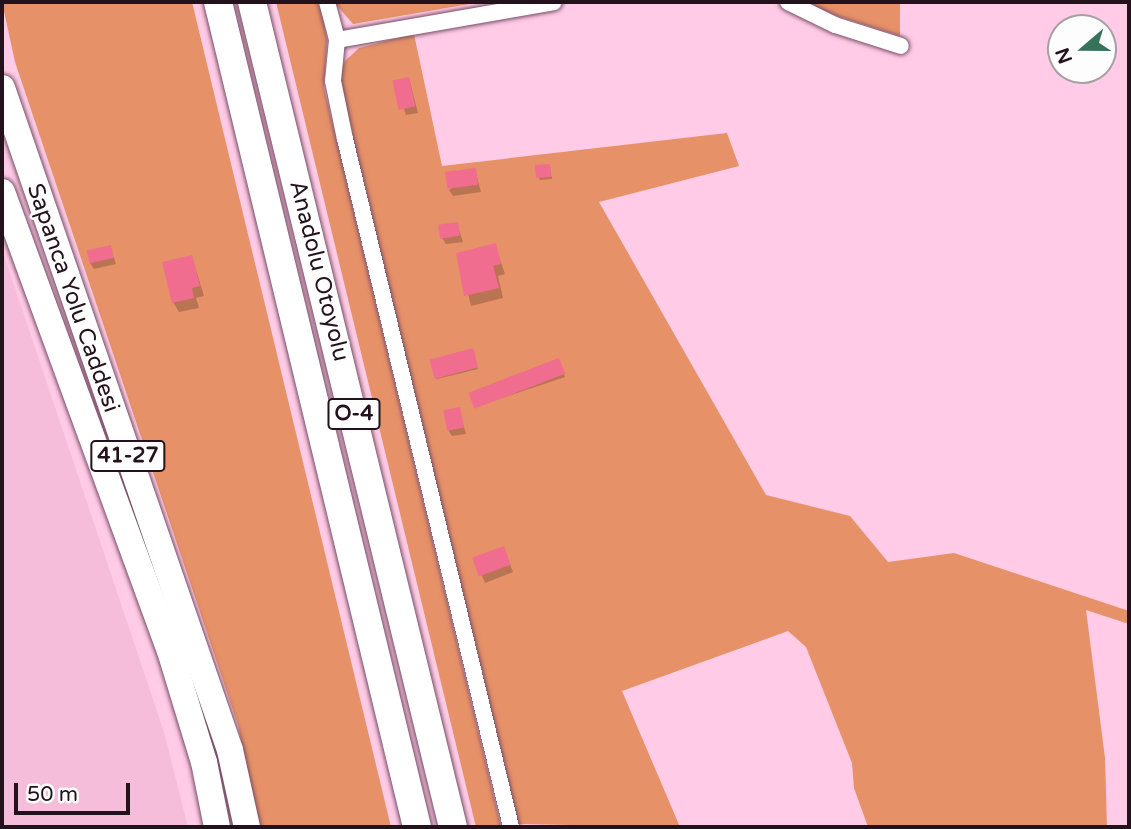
<!DOCTYPE html>
<html>
<head>
<meta charset="utf-8">
<style>
	body { margin:0 }
	#map { position:relative; width:1131px; height:829px; overflow:hidden; background:#ffcbe6; font-family:"Varela Round",sans-serif }
	div>[style] { position:absolute }
	[style*='--x'] { left:calc(var(--x)*1px); top:calc(var(--y)*1px); width:calc(var(--w)*1px); rotate:calc(var(--a)*1deg) }
	.built>* { inset:0; background:#f6bdda }
	.green>* { inset:0; background:#e79168 }
	.shadow>* { inset:0; background:#0003 }
	.building>* { inset:0; background:#f06d8f; transform-origin:0 0 }
	.roads { filter:drop-shadow(0 0 2px #784d65) drop-shadow(0 0 2px #784d65) }
	.minor>* { height:16px; margin:-8px; padding:0 8px; transform-origin:8px; border-radius:8px; background:#fff }
	.trunk>* { height:26px; margin:-13px; padding:0 13px; transform-origin:13px; border-radius:13px; background:#fff }
	.motorway>* { height:28px; margin:-14px; padding:0 14px; transform-origin:14px; border-radius:14px; background:#fff }
	span { translate:-50% -50%; white-space:nowrap; text-align:center; line-height:1.15; -webkit-text-stroke:5px #fdfdfd; paint-order:stroke }
	.shield-label span { padding:2px 5px; background:#fdfdfd; border:2px solid; border-radius:5px; -webkit-text-stroke-width:0 }
	.shield-label { font-size:21px; color:#23121b; font-weight:700 }
	.street-label { font-size:23px; color:#23121b }
	.frame { position:absolute; inset:0; border:4px solid #23121b; pointer-events:none }
	.north { position:absolute; left:1047px; top:14px; width:70px; height:70px; box-sizing:border-box; background:#fdfdfd; border:2px solid #a69fa3; border-radius:50%; rotate:250deg; font-size:19px; font-weight:700; line-height:28px; text-align:center; color:#23121b }
	.north::after { content:''; display:block; margin:auto; width:24px; height:32px; background:#37725b; clip-path:polygon(50% 0,100% 100%,50% 72%,0 100%) }
	.scale { position:absolute; left:14px; top:783px; width:116px; height:32px; box-sizing:border-box; border:4px solid #23121b; border-top:0; padding-left:9px; font-size:21px; line-height:24px; white-space:nowrap; color:#23121b; -webkit-text-stroke:5px #fdfdfd; paint-order:stroke }
</style>
</head>
<body>
<div id="map">
	<div class="built">
		<i style="clip-path:polygon(2px 249px,164px 732px,188px 827px,2px 827px)"></i>
	</div>
	<div class="green">
		<i style="clip-path:polygon(2px 2px,192px 2px,391px 827px,259px 827px,238px 725px,15px 62px)"></i>
		<i style="clip-path:polygon(276px 2px,317px 2px,323px 15px,327px 40px,324px 88px,501px 827px,476px 827px)"></i>
		<i style="clip-path:polygon(334px 2px,481px 2px,353px 24px)"></i>
		<i style="clip-path:polygon(804px 2px,900px 2px,900px 36px,837px 16px)"></i>
		<i style="clip-path:polygon(414px 34px,442px 166px,727px 133px,739px 166px,599px 202px,766px 495px,850px 516px,888px 562px,954px 553px,1129px 611px,1129px 624px,1086px 610px,1105px 758px,1107px 827px,868px 827px,854px 788px,852px 763px,806px 647px,788px 631px,622px 691px,680px 827px,517px 824px,343px 102px,340px 72px,345px 61px,359px 48px)"></i>
	</div>
	<div class="shadow">
		<i style="clip-path:polygon(409px 78px,418px 113px,406px 115px,394px 81px)"></i>
		<i style="clip-path:polygon(550px 169px,552px 179px,540px 180px,539px 178px)"></i>
		<i style="clip-path:polygon(475px 170px,481px 192px,453px 196px,449px 190px)"></i>
		<i style="clip-path:polygon(457px 224px,463px 242px,446px 244px,442px 238px)"></i>
		<i style="clip-path:polygon(495px 245px,505px 274px,498px 276px,503px 298px,471px 306px,458px 254px)"></i>
		<i style="clip-path:polygon(110px 247px,116px 264px,94px 269px,90px 263px)"></i>
		<i style="clip-path:polygon(192px 257px,204px 296px,196px 298px,199px 308px,179px 312px,173px 302px)"></i>
		<i style="clip-path:polygon(474px 353px,478px 369px,437px 379px,435px 377px)"></i>
		<i style="clip-path:polygon(560px 362px,565px 377px,475px 407px)"></i>
		<i style="clip-path:polygon(459px 409px,466px 434px,452px 436px,448px 430px)"></i>
		<i style="clip-path:polygon(506px 555px,513px 572px,485px 583px,475px 559px)"></i>
	</div>
	<div class="building">
		<i style="left:409px;top:77px;width:30px;height:17px;rotate:78deg"></i>
		<i style="left:550px;top:164px;width:13px;height:15px;rotate:86deg"></i>
		<i style="left:476px;top:168px;width:17px;height:31px;rotate:83deg"></i>
		<i style="left:458px;top:222px;width:14px;height:20px;rotate:82deg"></i>
		<i style="clip-path:polygon(496px 243px,501px 264px,493px 266px,499px 288px,464px 296px,456px 253px)"></i>
		<i style="left:111px;top:245px;width:13px;height:25px;rotate:77deg"></i>
		<i style="clip-path:polygon(192px 255px,200px 286px,192px 288px,194px 298px,172px 303px,162px 262px)"></i>
		<i style="left:473px;top:348px;width:20px;height:45px;rotate:75deg"></i>
		<i style="left:559px;top:358px;width:17px;height:97px;rotate:69deg"></i>
		<i style="left:460px;top:407px;width:21px;height:17px;rotate:79deg"></i>
		<i style="left:504px;top:546px;width:20px;height:34px;rotate:70deg"></i>
	</div>
	<div class="roads">
		<div class="minor">
			<i style="--x:327;--y:2;--w:39;--a:75"></i>
			<i style="--x:337;--y:40;--w:41;--a:95.6"></i>
			<i style="--x:333;--y:81;--w:59;--a:78.3"></i>
			<i style="--x:345;--y:139;--w:708;--a:76.43"></i>
			<i style="--x:788;--y:2;--w:52;--a:26.1"></i>
			<i style="--x:835;--y:25;--w:69;--a:17.7"></i>
			<i style="--x:337;--y:40;--w:220;--a:-9.9"></i>
		</div>
		<div class="trunk">
			<i style="--x:2;--y:88;--w:700;--a:71"></i>
			<i style="--x:230;--y:750;--w:79;--a:77.6"></i>
			<i style="--x:2;--y:192;--w:489;--a:69.9"></i>
			<i style="--x:170;--y:651;--w:116;--a:73"></i>
			<i style="--x:204;--y:762;--w:66;--a:78.7"></i>
		</div>
		<div class="motorway">
			<i style="--x:218;--y:2;--w:849;--a:76.44"></i>
			<i style="--x:252;--y:2;--w:849;--a:76.31"></i>
		</div>
	</div>
	<div class="shield-label">
		<span style="left:354px;top:414px">O-4</span>
		<span style="left:128px;top:456px">41-27</span>
	</div>
	<div class="street-label">
		<span style="left:319px;top:271px;rotate:76deg">Anadolu Otoyolu</span>
		<span style="left:73px;top:298px;rotate:71deg">Sapanca Yolu Caddesi</span>
	</div>
	<div class="frame"></div>
	<div class="north">N</div>
	<div class="scale">50 m</div>
</div>
</body>
</html>
